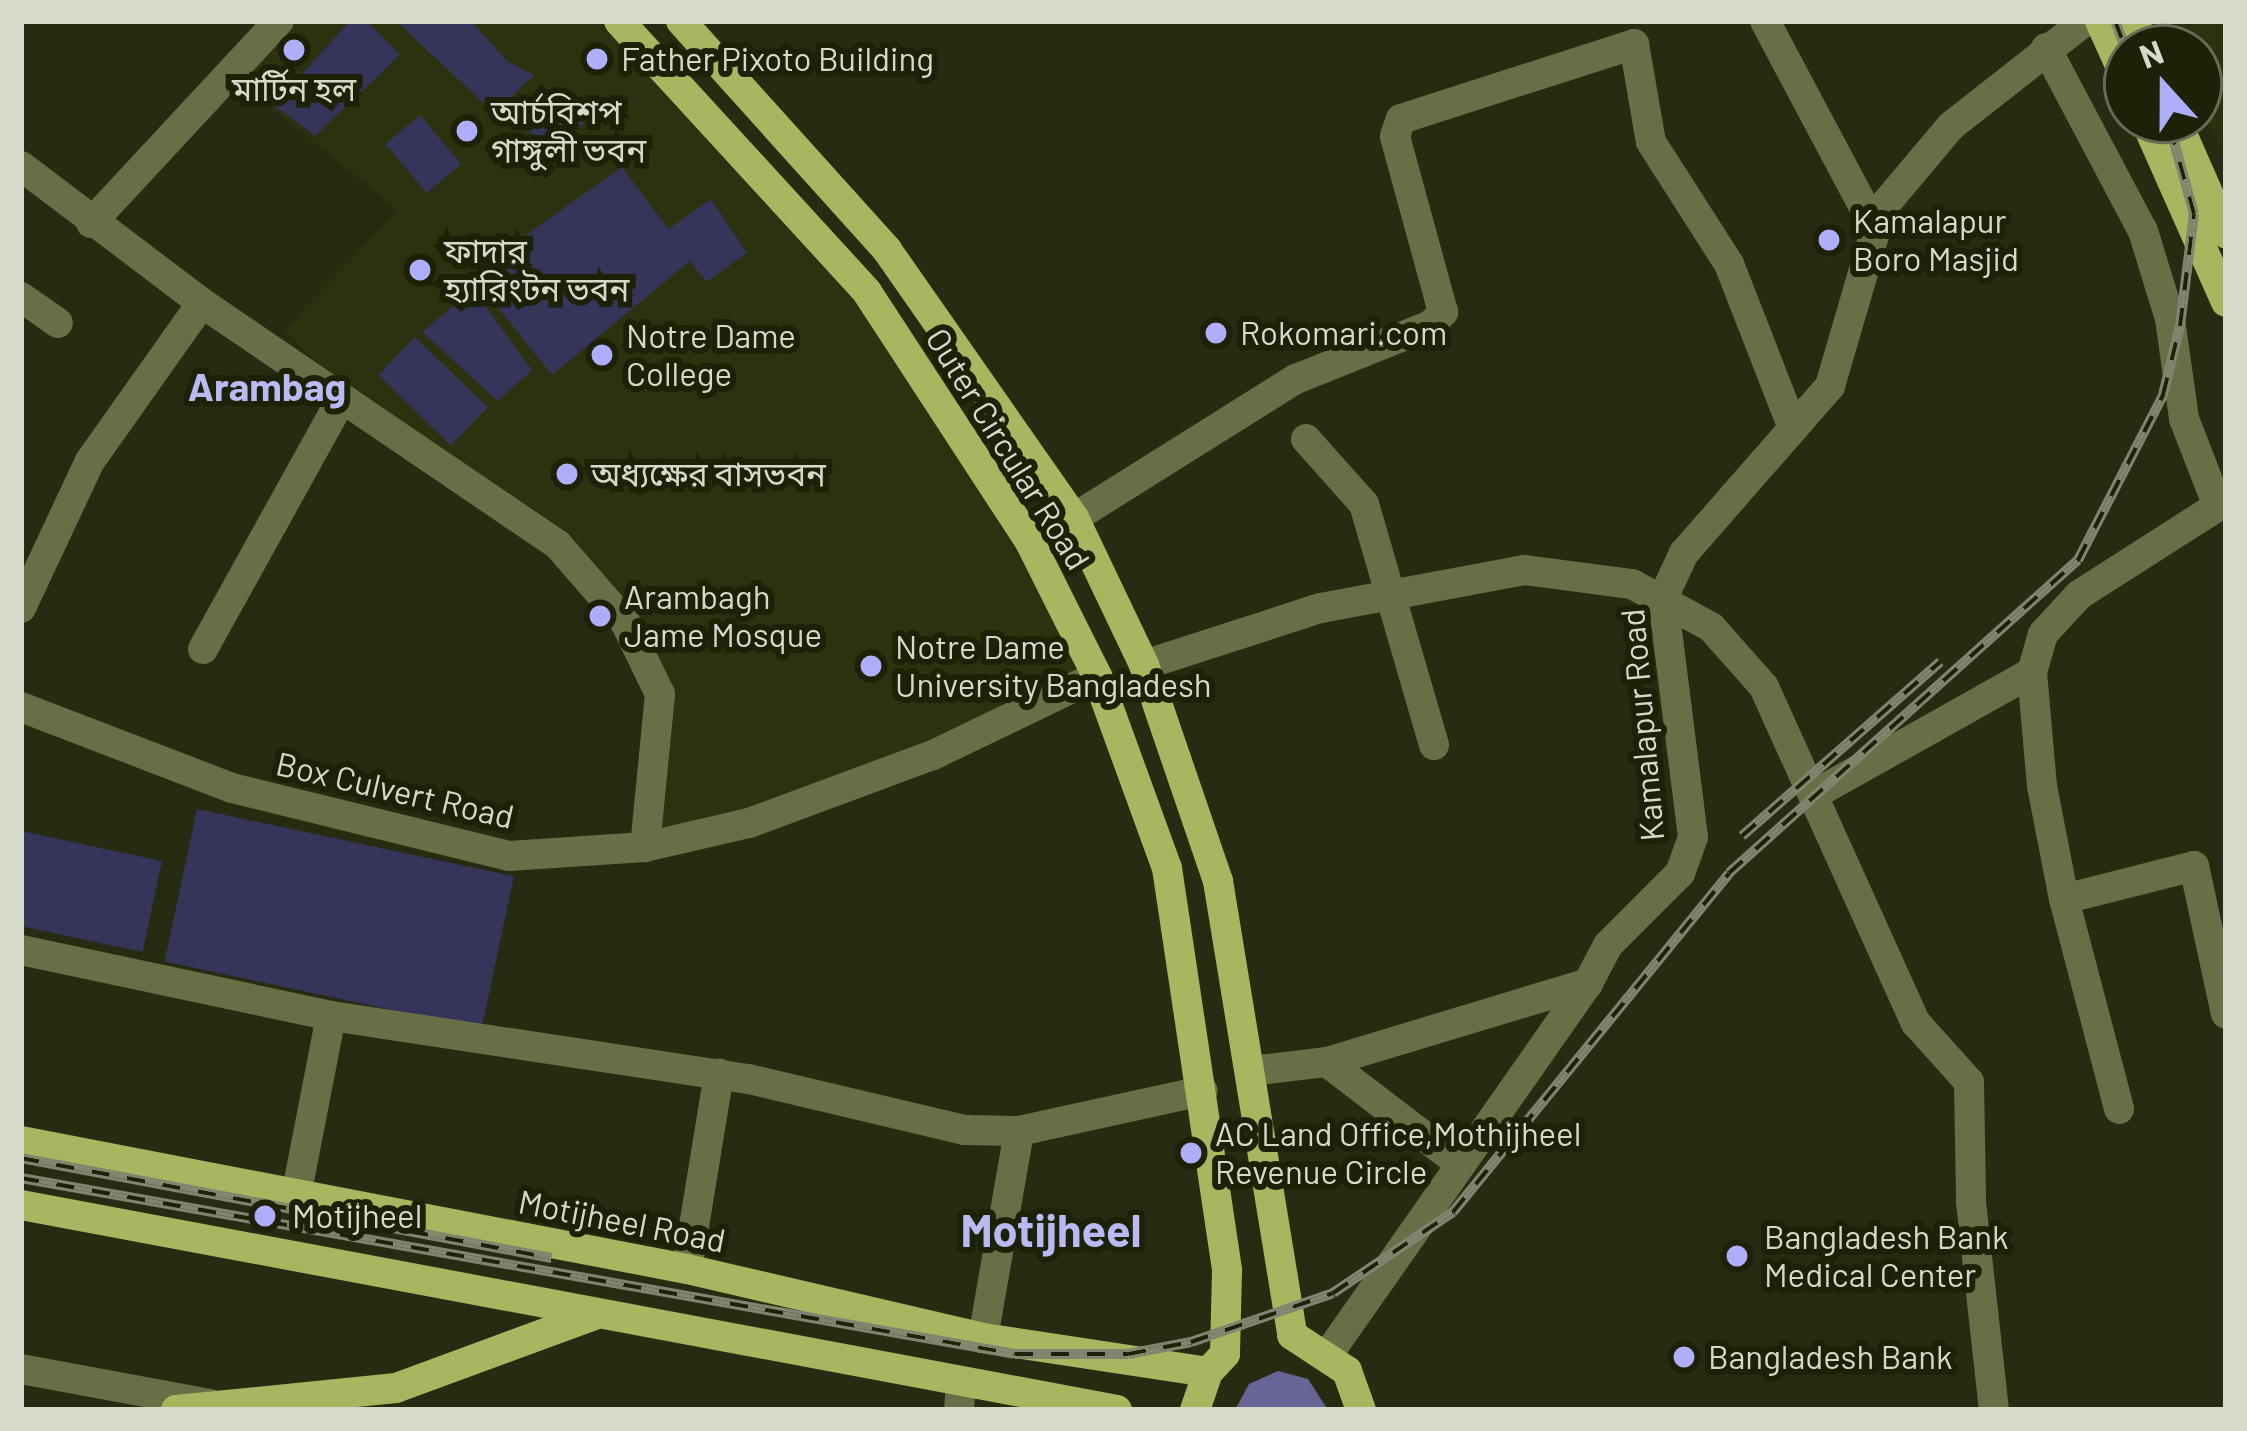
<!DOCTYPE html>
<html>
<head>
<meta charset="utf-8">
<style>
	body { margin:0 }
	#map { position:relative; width:2247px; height:1431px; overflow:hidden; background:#272b11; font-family:Barlow,"Noto Sans Bengali",sans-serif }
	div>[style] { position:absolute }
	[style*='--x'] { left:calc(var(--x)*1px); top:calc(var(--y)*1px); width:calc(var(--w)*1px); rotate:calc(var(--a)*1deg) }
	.built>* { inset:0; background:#2c3210 }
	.green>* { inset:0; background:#353459; transform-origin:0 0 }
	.water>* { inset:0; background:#666595 }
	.minor>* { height:30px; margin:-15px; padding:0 15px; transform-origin:15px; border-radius:15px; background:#686f47 }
	.major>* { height:30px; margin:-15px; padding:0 15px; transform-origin:15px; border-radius:15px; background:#a7b65f }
	.rail>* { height:10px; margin-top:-5px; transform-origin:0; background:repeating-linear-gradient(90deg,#1d2107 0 18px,#818570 0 36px); box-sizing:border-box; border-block:3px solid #818570 }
	.dots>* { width:33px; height:33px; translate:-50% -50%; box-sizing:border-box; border:6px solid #1d2107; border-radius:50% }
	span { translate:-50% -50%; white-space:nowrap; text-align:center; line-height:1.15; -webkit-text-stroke:12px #1d2107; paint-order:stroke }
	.poi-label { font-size:33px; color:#d6daca }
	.left { translate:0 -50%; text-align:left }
	.street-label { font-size:33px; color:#d6daca }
	.quarter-label { font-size:39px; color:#babaf3; font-weight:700 }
	.district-label { font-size:45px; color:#babaf3; font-weight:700 }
	.frame { position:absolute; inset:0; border:24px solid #d6daca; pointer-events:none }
	.north { position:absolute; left:2103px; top:24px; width:120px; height:120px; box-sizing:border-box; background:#1d2107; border:3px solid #676b55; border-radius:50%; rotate:339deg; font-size:33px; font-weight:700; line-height:48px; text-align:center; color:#d6daca }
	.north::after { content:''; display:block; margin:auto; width:42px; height:54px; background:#afaefa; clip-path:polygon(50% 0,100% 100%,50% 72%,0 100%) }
</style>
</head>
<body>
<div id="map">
	<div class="built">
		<i style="clip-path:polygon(288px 21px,598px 21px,823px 251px,1097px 676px,933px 755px,645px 842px,660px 694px,578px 557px,334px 381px,284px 330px,398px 210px,235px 79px)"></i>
		<i style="clip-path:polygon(2167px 21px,2226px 21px,2226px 160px,2199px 97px,2199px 48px,2178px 48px)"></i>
	</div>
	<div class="green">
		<i style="clip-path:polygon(350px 21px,367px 21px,400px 55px,315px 136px,274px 105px)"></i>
		<i style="clip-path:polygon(396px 21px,471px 21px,507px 61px,534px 75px,494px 113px)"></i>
		<i style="left:550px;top:92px;width:46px;height:43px;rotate:42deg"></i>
		<i style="left:420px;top:115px;width:64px;height:45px;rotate:50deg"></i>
		<i style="clip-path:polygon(622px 167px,668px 229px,711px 199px,747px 253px,706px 282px,690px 261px,552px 375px,471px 274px)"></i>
		<i style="clip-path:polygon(473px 289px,532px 370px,498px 401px,422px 332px)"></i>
		<i style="left:415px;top:337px;width:101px;height:53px;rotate:44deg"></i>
		<i style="left:197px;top:809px;width:324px;height:156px;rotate:12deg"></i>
		<i style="left:21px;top:831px;width:144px;height:93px;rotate:12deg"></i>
	</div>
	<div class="water">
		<i style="clip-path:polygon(1278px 1371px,1308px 1379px,1328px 1410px,1235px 1410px,1249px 1384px)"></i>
	</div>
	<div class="minor">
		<i style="--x:1765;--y:21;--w:232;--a:62"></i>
		<i style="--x:2046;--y:48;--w:207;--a:62.1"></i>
		<i style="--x:2143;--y:231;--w:92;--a:72.9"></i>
		<i style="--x:2170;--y:319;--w:101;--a:82"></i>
		<i style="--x:2184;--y:419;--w:93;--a:68.7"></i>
		<i style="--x:2218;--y:506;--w:165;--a:147.4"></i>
		<i style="--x:2079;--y:595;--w:53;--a:132.7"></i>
		<i style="--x:2043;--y:634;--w:40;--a:106"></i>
		<i style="--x:2032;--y:672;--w:114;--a:85"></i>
		<i style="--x:2042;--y:786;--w:115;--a:79"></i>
		<i style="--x:2064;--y:899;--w:217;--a:75.3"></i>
		<i style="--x:21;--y:166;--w:227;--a:37.1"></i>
		<i style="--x:202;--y:303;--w:430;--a:34.2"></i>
		<i style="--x:558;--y:545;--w:102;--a:49"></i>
		<i style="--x:625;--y:622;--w:80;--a:64.1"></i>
		<i style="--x:660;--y:694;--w:154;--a:95.6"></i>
		<i style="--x:91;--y:223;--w:276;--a:-47.1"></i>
		<i style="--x:21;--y:297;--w:45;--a:35.1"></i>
		<i style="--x:1306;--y:439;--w:87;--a:48.3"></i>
		<i style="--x:1364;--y:504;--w:251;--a:73.8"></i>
		<i style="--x:1074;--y:518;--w:262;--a:-32.1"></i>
		<i style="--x:1296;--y:379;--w:145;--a:-21.8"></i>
		<i style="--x:1431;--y:325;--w:18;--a:-47"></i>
		<i style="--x:1443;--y:312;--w:182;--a:-105.3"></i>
		<i style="--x:1395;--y:136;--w:18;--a:-71"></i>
		<i style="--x:1401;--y:119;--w:245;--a:-17.8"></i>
		<i style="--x:1634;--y:44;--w:99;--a:80.2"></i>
		<i style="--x:1651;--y:142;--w:145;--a:57.4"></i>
		<i style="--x:1729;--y:264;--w:176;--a:68.7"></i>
		<i style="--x:21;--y:608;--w:162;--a:-64.9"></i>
		<i style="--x:90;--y:461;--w:194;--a:-54.7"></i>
		<i style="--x:203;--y:649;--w:285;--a:-61"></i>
		<i style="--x:1144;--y:665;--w:186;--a:-17.9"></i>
		<i style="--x:1321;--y:608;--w:208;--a:-10.6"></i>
		<i style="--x:1525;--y:570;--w:108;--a:7.5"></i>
		<i style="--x:1632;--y:584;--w:90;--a:28.6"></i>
		<i style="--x:1711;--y:627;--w:80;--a:48.5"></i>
		<i style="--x:1764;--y:687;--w:369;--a:65.7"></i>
		<i style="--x:1916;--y:1023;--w:79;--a:48.1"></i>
		<i style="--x:1969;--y:1082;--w:120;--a:89"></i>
		<i style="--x:1971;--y:1202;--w:209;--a:83.7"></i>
		<i style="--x:21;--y:707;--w:226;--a:21"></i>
		<i style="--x:232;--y:788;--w:285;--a:13.8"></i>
		<i style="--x:509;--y:856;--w:136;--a:-3.8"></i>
		<i style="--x:645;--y:847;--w:107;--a:-13"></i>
		<i style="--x:749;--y:823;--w:196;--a:-20.3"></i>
		<i style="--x:933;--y:755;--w:182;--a:-25.7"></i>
		<i style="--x:1815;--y:794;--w:249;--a:-29.3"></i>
		<i style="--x:2064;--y:899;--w:134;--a:-14.2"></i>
		<i style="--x:2194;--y:866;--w:151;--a:77.8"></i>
		<i style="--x:21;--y:950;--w:317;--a:12"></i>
		<i style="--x:331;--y:1016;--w:423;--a:8.6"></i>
		<i style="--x:749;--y:1079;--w:222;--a:13.3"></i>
		<i style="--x:965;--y:1130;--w:54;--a:1.1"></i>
		<i style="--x:1019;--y:1131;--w:188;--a:-12.3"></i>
		<i style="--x:1327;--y:1062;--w:273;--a:-16.8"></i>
		<i style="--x:1588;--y:983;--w:43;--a:-62.2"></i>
		<i style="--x:1608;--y:945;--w:102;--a:-45"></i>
		<i style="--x:1680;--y:873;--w:38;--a:-70"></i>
		<i style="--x:1693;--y:837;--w:241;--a:-97.2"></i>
		<i style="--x:1663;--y:598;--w:50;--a:-65"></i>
		<i style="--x:1684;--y:553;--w:222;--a:-48.8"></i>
		<i style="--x:1830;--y:386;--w:185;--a:-73.7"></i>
		<i style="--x:1882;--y:208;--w:107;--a:-49.9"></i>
		<i style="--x:1951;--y:126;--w:170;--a:-38.1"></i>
		<i style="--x:1251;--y:1071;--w:77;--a:-6.8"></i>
		<i style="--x:1327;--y:1062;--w:165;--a:37.4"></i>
		<i style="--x:296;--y:1196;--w:183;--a:-79"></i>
		<i style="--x:687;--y:1269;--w:198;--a:-80.7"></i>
		<i style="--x:983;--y:1338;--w:210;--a:-80.1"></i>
		<i style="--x:1329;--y:1353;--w:452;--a:-55"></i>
		<i style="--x:21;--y:1369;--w:192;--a:10.5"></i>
		<i style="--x:959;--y:1410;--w:27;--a:-86"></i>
	</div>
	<div class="major">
		<i style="--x:619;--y:21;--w:367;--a:47.5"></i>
		<i style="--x:867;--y:292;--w:298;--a:56.9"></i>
		<i style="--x:1030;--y:542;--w:150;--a:63.4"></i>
		<i style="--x:1097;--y:676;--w:204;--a:70"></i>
		<i style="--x:1167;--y:868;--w:407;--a:81.5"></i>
		<i style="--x:1227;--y:1271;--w:83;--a:91.4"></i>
		<i style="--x:1225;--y:1354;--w:25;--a:133"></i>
		<i style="--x:1208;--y:1372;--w:40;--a:108.9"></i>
		<i style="--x:681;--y:21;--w:308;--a:48"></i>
		<i style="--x:887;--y:250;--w:327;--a:55.1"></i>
		<i style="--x:1074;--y:518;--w:163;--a:64.5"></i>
		<i style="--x:1144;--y:665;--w:228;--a:71.1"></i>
		<i style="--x:1218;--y:881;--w:460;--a:80.7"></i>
		<i style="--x:1292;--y:1335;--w:66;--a:33.2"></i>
		<i style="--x:1347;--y:1371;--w:41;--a:70.3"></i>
		<i style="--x:2100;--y:21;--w:66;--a:65.8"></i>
		<i style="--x:2134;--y:21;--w:29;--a:68"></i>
		<i style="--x:2145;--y:120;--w:199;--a:66"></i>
		<i style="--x:2176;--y:120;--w:124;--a:66.3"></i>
		<i style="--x:21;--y:1141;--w:678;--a:10.88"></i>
		<i style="--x:687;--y:1269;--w:304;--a:13.1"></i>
		<i style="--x:983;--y:1338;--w:228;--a:8.6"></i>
		<i style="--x:21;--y:1205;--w:1115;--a:10.59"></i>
		<i style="--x:176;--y:1410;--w:221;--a:-5.7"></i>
		<i style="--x:396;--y:1388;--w:211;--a:-20.2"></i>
	</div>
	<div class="rail">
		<i style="--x:2115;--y:21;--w:33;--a:69"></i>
		<i style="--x:1742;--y:836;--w:264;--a:-41.3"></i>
		<i style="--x:21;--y:1158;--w:540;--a:10.67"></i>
		<i style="--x:21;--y:1178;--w:1009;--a:10.04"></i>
		<i style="--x:1015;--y:1354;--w:113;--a:0"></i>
		<i style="--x:1128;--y:1354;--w:64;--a:-10.8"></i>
		<i style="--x:1191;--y:1342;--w:150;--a:-19"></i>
		<i style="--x:1333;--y:1293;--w:145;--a:-34"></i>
		<i style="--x:1453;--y:1212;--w:437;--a:-50.8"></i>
		<i style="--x:1729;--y:873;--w:469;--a:-41.9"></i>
		<i style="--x:2078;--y:560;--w:186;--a:-62.7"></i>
		<i style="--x:2163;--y:395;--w:71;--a:-76.2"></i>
		<i style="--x:2180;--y:326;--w:113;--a:-82.9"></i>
		<i style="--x:2194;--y:214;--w:98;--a:-105.5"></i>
	</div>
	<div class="dots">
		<i style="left:294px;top:50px;background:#afaefa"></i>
		<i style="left:597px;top:59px;background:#afaefa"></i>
		<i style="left:467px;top:131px;background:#afaefa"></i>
		<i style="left:1829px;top:240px;background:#afaefa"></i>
		<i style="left:420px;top:270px;background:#afaefa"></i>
		<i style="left:1216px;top:333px;background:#afaefa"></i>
		<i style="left:602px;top:355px;background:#afaefa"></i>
		<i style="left:567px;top:474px;background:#afaefa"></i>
		<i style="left:600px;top:616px;background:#afaefa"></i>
		<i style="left:871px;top:666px;background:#afaefa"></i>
		<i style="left:1191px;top:1153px;background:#afaefa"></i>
		<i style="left:265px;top:1216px;background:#afaefa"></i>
		<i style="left:1737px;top:1256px;background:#afaefa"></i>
		<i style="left:1684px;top:1357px;background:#afaefa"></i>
	</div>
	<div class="poi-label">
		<span class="left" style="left:621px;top:59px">Father Pixoto Building</span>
		<span style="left:294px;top:89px">মার্টিন হল</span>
		<span class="left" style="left:491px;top:131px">আর্চবিশপ<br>গাঙ্গুলী ভবন</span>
		<span class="left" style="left:1853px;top:240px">Kamalapur<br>Boro Masjid</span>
		<span class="left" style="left:444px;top:270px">ফাদার<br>হ্যারিংটন ভবন</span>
		<span class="left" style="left:1240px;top:333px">Rokomari.com</span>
		<span class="left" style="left:626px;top:355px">Notre Dame<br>College</span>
		<span class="left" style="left:591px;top:474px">অধ্যক্ষের বাসভবন</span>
		<span class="left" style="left:624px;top:616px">Arambagh<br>Jame Mosque</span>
		<span class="left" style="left:895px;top:666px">Notre Dame<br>University Bangladesh</span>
		<span class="left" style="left:1215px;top:1153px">AC Land Office,Mothijheel<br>Revenue Circle</span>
		<span class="left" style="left:292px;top:1216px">Motijheel</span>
		<span class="left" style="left:1764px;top:1256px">Bangladesh Bank<br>Medical Center</span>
		<span class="left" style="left:1708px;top:1357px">Bangladesh Bank</span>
	</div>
	<div class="street-label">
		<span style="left:1008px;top:449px;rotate:58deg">Outer Circular Road</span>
		<span style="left:1642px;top:725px;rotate:-95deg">Kamalapur Road</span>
		<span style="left:395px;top:790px;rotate:13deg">Box Culvert Road</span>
		<span style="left:622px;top:1221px;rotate:11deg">Motijheel Road</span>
	</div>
	<div class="quarter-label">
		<span style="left:267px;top:386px">Arambag</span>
	</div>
	<div class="district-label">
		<span style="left:1051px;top:1230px">Motijheel</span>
	</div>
	<div class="frame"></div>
	<div class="north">N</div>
</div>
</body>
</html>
